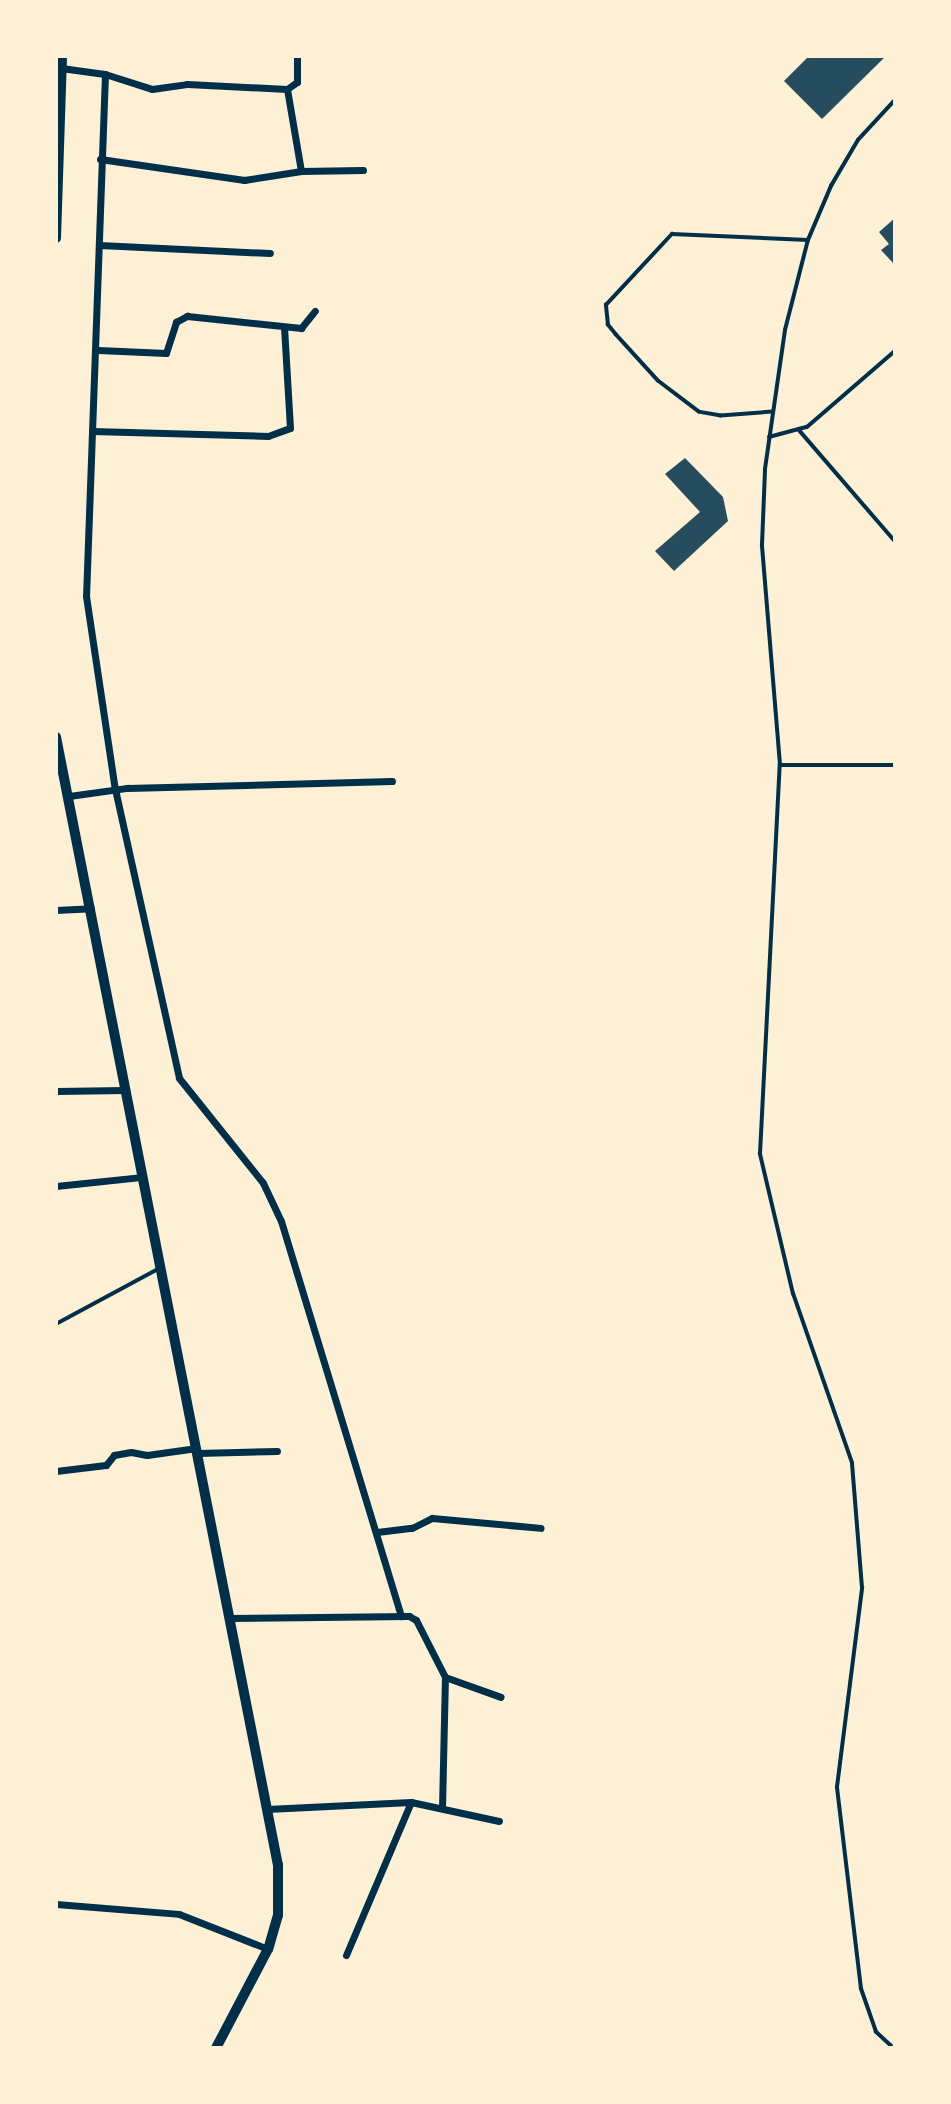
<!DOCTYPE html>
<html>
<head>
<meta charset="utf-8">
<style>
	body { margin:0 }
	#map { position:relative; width:951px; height:2104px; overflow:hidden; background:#fdf0d5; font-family:"IBM Plex Serif",serif }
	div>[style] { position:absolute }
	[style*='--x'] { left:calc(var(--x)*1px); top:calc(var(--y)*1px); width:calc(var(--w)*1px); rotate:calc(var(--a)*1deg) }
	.building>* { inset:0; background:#264d5e }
	.service>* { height:3.5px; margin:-1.75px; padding:0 1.75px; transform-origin:1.75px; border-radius:1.75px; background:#003049 }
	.minor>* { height:7px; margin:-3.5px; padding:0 3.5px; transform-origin:3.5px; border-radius:3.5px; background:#003049 }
	.secondary>* { height:10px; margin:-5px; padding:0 5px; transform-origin:5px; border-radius:5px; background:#003049 }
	span { translate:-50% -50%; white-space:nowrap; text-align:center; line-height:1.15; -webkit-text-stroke:7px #fdf0d5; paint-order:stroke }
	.frame { position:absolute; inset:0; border:58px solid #fdf0d5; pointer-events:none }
</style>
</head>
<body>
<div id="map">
	<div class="building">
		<i style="clip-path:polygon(809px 56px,886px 56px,822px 119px,784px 81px)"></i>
		<i style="clip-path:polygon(895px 218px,895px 261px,893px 263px,881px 250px,889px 244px,879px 232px)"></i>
		<i style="clip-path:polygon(685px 458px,723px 497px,728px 521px,674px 571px,655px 551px,700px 512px,665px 474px)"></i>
	</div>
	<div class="service">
		<i style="--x:773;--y:412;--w:52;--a:175.6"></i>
		<i style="--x:721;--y:416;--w:22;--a:-170"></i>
		<i style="--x:699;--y:412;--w:51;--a:-142.9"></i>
		<i style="--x:658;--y:381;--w:62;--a:-132.4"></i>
		<i style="--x:616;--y:335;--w:13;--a:-129"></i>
		<i style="--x:608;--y:325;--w:20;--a:-96"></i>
		<i style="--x:606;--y:305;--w:97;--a:-47.1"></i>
		<i style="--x:672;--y:234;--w:136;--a:2.5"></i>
		<i style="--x:800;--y:431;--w:145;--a:49.2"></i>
		<i style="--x:769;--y:437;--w:39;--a:-15"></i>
		<i style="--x:807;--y:427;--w:116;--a:-40.8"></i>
		<i style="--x:780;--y:765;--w:115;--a:0"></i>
		<i style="--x:56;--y:1324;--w:116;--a:-28.3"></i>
		<i style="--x:893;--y:2048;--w:23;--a:-137"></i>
		<i style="--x:876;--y:2032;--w:46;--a:-109.2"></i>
		<i style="--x:861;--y:1989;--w:203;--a:-96.8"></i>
		<i style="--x:837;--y:1787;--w:201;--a:-82.8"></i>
		<i style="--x:862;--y:1588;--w:125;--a:-94.6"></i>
		<i style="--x:852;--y:1463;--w:179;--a:-109.2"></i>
		<i style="--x:793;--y:1294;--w:144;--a:-103.3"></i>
		<i style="--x:760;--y:1154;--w:390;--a:-87.1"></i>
		<i style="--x:780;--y:765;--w:221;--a:-94.7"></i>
		<i style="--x:762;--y:545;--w:76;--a:-87.7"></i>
		<i style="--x:765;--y:469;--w:140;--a:-81.8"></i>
		<i style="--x:785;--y:330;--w:93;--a:-75.7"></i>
		<i style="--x:808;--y:240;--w:59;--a:-66.9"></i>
		<i style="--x:831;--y:186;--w:53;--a:-59.6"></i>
		<i style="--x:858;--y:140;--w:54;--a:-47.2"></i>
	</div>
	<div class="minor">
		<i style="--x:61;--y:68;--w:44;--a:7.8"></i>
		<i style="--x:105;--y:74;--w:49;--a:17.7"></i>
		<i style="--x:152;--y:89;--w:35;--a:-8"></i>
		<i style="--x:187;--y:84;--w:100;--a:2.9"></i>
		<i style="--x:287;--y:89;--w:12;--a:-35"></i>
		<i style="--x:297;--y:82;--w:26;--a:-90"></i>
		<i style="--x:105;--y:74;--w:522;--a:92.08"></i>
		<i style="--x:86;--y:596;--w:195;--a:81.5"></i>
		<i style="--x:115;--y:789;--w:296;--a:77.5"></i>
		<i style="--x:179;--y:1078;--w:134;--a:51.3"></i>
		<i style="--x:263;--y:1183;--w:42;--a:64.7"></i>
		<i style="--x:281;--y:1221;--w:413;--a:73.1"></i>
		<i style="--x:287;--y:89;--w:83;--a:80.3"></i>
		<i style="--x:100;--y:159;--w:146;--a:8.3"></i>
		<i style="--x:244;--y:180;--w:58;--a:-9"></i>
		<i style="--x:301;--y:171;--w:62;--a:-0.9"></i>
		<i style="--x:99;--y:245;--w:171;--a:2.7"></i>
		<i style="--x:98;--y:350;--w:68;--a:2.5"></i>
		<i style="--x:166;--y:353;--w:33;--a:-72"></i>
		<i style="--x:176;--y:322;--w:13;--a:-29"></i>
		<i style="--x:187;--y:316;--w:115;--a:6"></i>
		<i style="--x:301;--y:328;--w:22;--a:-51"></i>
		<i style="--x:92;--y:431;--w:176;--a:1.6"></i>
		<i style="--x:268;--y:436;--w:23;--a:-20"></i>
		<i style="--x:290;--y:428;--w:101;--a:-93.4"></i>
		<i style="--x:69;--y:796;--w:59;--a:-7.9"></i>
		<i style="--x:127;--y:788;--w:265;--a:-1.5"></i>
		<i style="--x:56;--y:910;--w:35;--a:-3"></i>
		<i style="--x:56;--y:1091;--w:69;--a:-0.8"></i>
		<i style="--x:56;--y:1186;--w:85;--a:-6"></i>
		<i style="--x:198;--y:1453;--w:79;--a:-1.5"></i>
		<i style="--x:56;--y:1471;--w:50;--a:-6.8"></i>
		<i style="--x:106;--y:1465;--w:13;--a:-51"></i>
		<i style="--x:114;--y:1455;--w:17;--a:-10"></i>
		<i style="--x:131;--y:1452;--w:16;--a:11"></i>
		<i style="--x:147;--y:1455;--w:50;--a:-8"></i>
		<i style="--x:377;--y:1532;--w:35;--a:-7"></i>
		<i style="--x:412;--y:1528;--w:22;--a:-27"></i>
		<i style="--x:432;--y:1518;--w:109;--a:5.2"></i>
		<i style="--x:228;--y:1618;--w:181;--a:-0.6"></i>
		<i style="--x:409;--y:1616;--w:8;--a:30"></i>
		<i style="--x:416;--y:1620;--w:64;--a:63"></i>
		<i style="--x:445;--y:1677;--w:59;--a:19.7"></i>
		<i style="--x:442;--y:1808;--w:131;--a:-88.7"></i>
		<i style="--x:267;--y:1809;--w:144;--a:-2.8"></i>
		<i style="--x:411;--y:1802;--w:90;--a:12.2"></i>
		<i style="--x:56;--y:1904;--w:123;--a:4.6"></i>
		<i style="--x:179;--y:1914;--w:96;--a:21.5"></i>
		<i style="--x:346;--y:1955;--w:166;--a:-67"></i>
	</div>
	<div class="secondary">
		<i style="--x:56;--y:238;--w:182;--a:-88.1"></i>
		<i style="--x:56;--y:737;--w:1150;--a:78.87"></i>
		<i style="--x:278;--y:1865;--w:50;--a:90"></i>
		<i style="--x:278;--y:1915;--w:35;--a:106"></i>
		<i style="--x:268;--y:1949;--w:112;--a:117.7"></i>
	</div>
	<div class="frame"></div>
</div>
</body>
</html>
